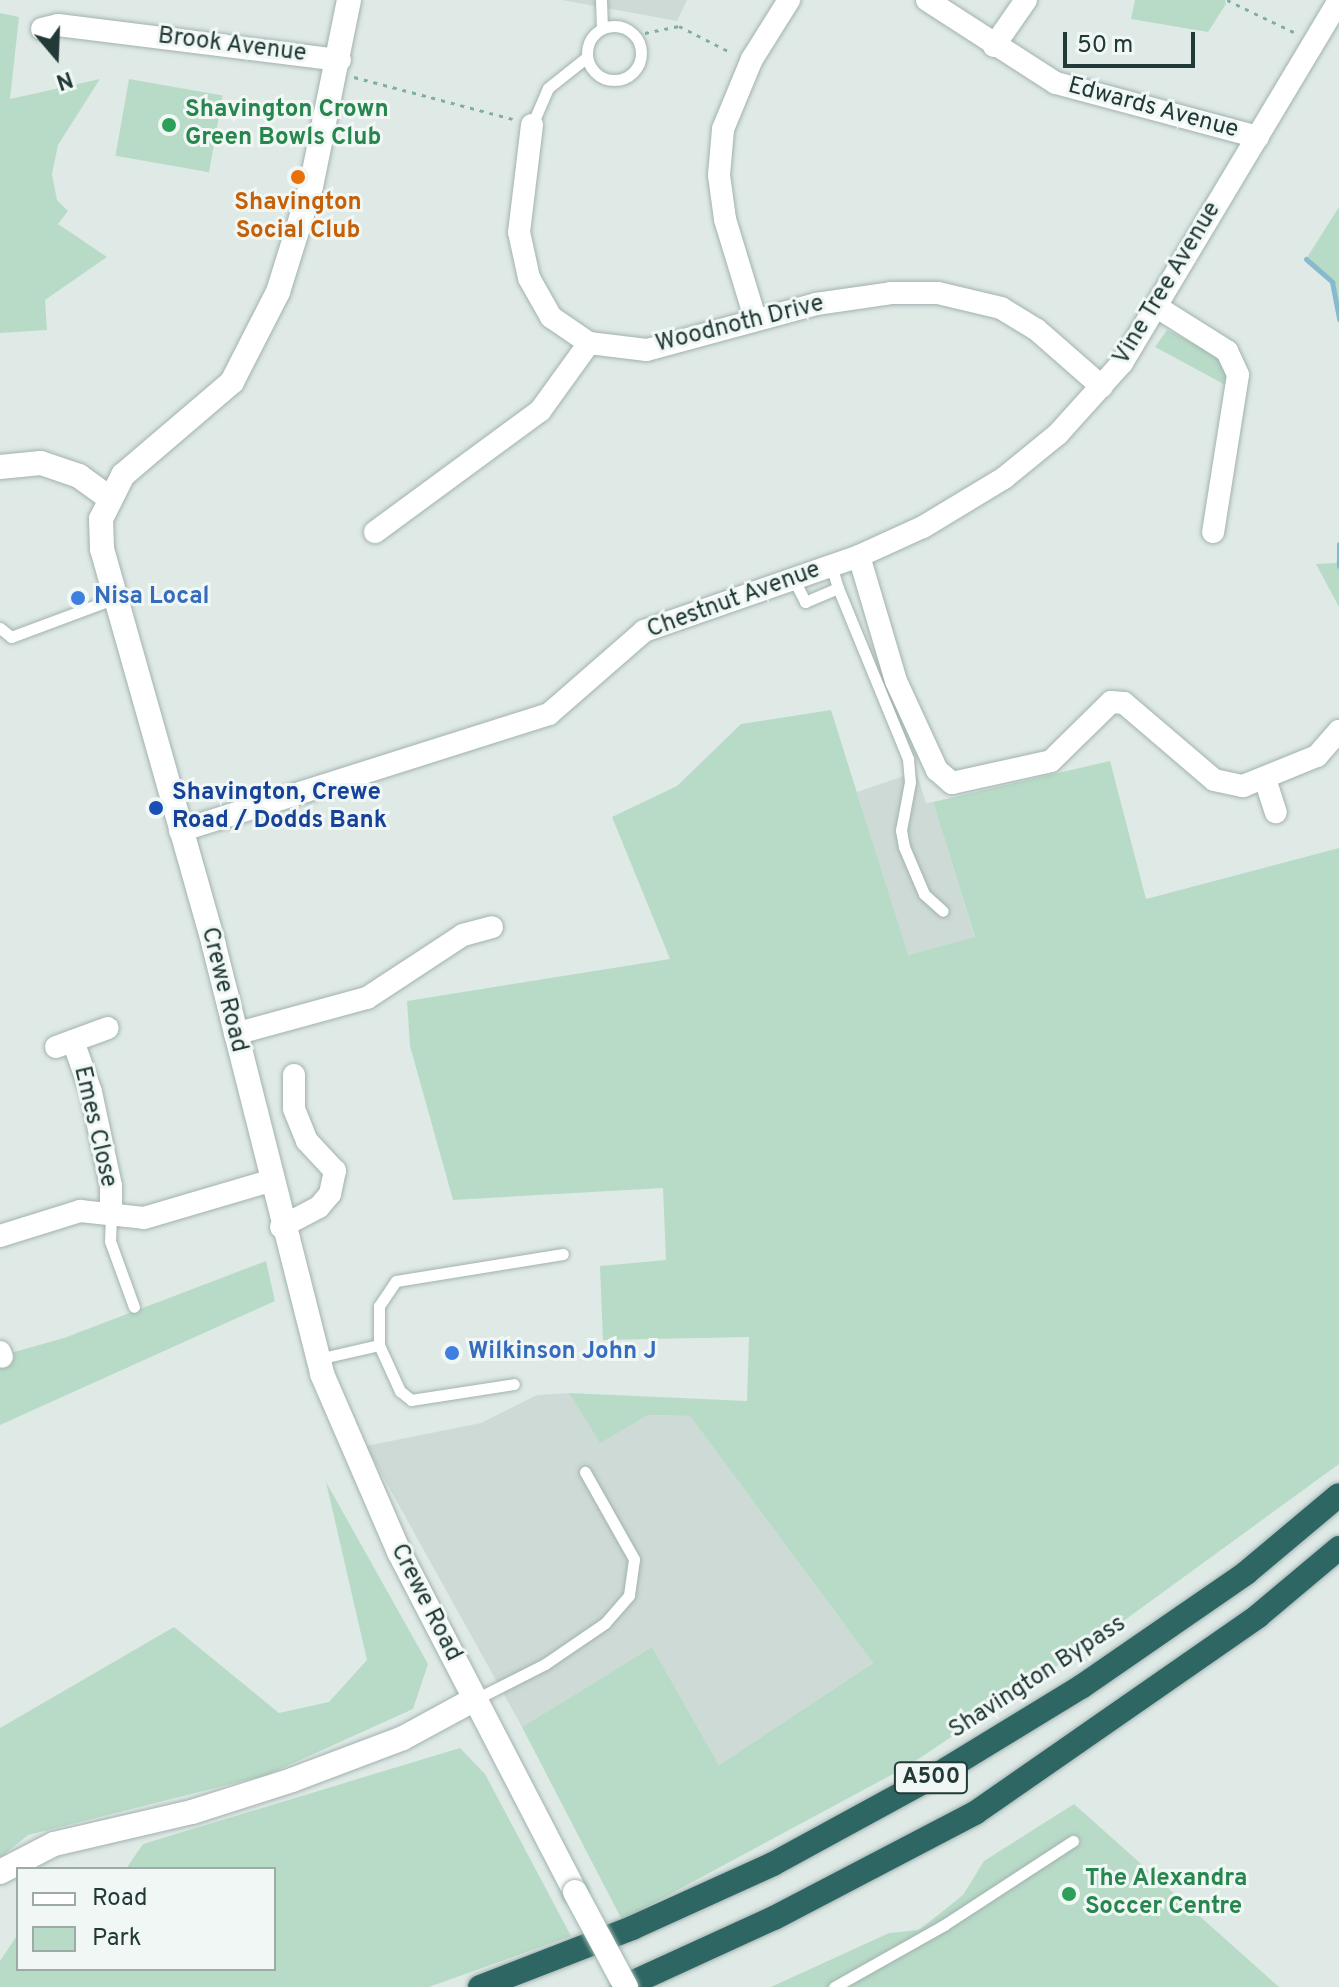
<!DOCTYPE html>
<html>
<head>
<meta charset="utf-8">
<style>
	body { margin:0 }
	#map { position:relative; width:1339px; height:1987px; overflow:hidden; background:#dfeae7; font-family:Overpass,sans-serif }
	div>[style] { position:absolute }
	[style*='--x'] { left:calc(var(--x)*1px); top:calc(var(--y)*1px); width:calc(var(--w)*1px); rotate:calc(var(--a)*1deg) }
	.built>* { inset:0; background:#cedad6 }
	.green>* { inset:0; background:#b8dbc7; transform-origin:0 0 }
	.stream>* { height:5px; margin:-2.5px; padding:0 2.5px; transform-origin:2.5px; border-radius:2.5px; background:#88bacf }
	.path>* { height:3px; margin-top:-1.5px; transform-origin:0; background:repeating-linear-gradient(90deg,#80aea6 0 4px,transparent 0 10px) }
	.roads { filter:drop-shadow(0 0 2px #a2b2af) drop-shadow(0 0 2px #a2b2af) }
	.lane>* { height:11px; margin:-5.5px; padding:0 5.5px; transform-origin:5.5px; border-radius:5.5px; background:#fff }
	.lane>.ring { margin:-5.5px; padding:0; box-sizing:content-box; background:none; border:11px solid #fff; border-radius:50% }
	.street>* { height:22px; margin:-11px; padding:0 11px; transform-origin:11px; border-radius:11px; background:#fff }
	.secondary>* { height:24px; margin:-12px; padding:0 12px; transform-origin:12px; border-radius:12px; background:#fff }
	.highway>* { height:24px; margin:-12px; padding:0 12px; transform-origin:12px; border-radius:12px; background:#2d6662 }
	.bridges { filter:drop-shadow(0 0 2px #9fb6b1) drop-shadow(0 0 2px #9fb6b1) }
	.secondary-bridge>* { height:24px; margin:-12px; padding:0 12px; transform-origin:12px; border-radius:12px; background:#fff }
	.dots>* { width:22px; height:22px; translate:-50% -50%; box-sizing:border-box; border:4px solid #f0f7f4; border-radius:50% }
	span { translate:-50% -50%; white-space:nowrap; text-align:center; line-height:1.15; -webkit-text-stroke:6px #f0f7f4; paint-order:stroke }
	.shield-label span { padding:2px 6px; background:#f0f7f4; border:2px solid; border-radius:6px; -webkit-text-stroke-width:0 }
	.shield-label { font-size:22px; color:#213a37; font-weight:700 }
	.street-label { font-size:24px; color:#213a37 }
	.leisure-label { font-size:24px; color:#27864d; font-weight:700 }
	.left { translate:0 -50%; text-align:left }
	.food-label { font-size:24px; color:#c56008; font-weight:700 }
	.shop-label { font-size:24px; color:#366cbe; font-weight:700 }
	.transit-label { font-size:24px; color:#164399; font-weight:700 }
	.legend { position:absolute; left:16px; top:1867px; width:260px; height:104px; box-sizing:border-box; background:#f0f7f4; border:2px solid #9daba8; margin:0; padding:10px 14px; list-style:none; font-size:24px; color:#213a37 }
	.legend li { display:flex; align-items:center; gap:16px; height:40px }
	.legend b { width:40px; border:2px solid #9daba8 }
	.north { position:absolute; left:16px; top:16px; width:80px; height:80px; -webkit-text-stroke:6px #f0f7f4; paint-order:stroke; rotate:161deg; font-size:22px; font-weight:700; line-height:32px; text-align:center; color:#213a37 }
	.north::after { content:''; display:block; margin:auto; width:28px; height:36px; background:#213a37; clip-path:polygon(50% 0,100% 100%,50% 72%,0 100%) }
	.scale { position:absolute; left:1063px; top:32px; width:132px; height:36px; box-sizing:border-box; border:4px solid #213a37; border-top:0; padding-left:10px; font-size:24px; line-height:28px; white-space:nowrap; color:#213a37; -webkit-text-stroke:6px #f0f7f4; paint-order:stroke }
</style>
</head>
<body>
<div id="map">
	<div class="built">
		<i style="clip-path:polygon(562px 0,687px 0,677px 21px)"></i>
		<i style="clip-path:polygon(916px 772px,926px 803px,933px 802px,975px 938px,907px 955px,857px 792px)"></i>
		<i style="clip-path:polygon(569px 1393px,600px 1442px,648px 1415px,690px 1416px,873px 1663px,719px 1765px,652px 1647px,522px 1727px,366px 1446px,481px 1423px,537px 1395px)"></i>
	</div>
	<div class="green">
		<i style="clip-path:polygon(1135px 0,1225px 0,1226px 4px,1208px 32px,1131px 19px)"></i>
		<i style="clip-path:polygon(0 13px,19px 17px,10px 99px,100px 79px,58px 145px,52px 174px,57px 200px,68px 211px,58px 224px,107px 257px,45px 300px,47px 330px,0 333px)"></i>
		<i style="left:129px;top:79px;width:95px;height:78px;rotate:10deg"></i>
		<i style="clip-path:polygon(1339px 207px,1339px 319px,1332px 282px,1306px 259px)"></i>
		<i style="clip-path:polygon(1167px 330px,1213px 353px,1230px 371px,1231px 388px,1155px 347px)"></i>
		<i style="clip-path:polygon(1339px 554px,1339px 607px,1316px 564px,1336px 563px)"></i>
		<i style="clip-path:polygon(831px 710px,908px 955px,975px 937px,933px 802px,1110px 761px,1146px 899px,1339px 848px,1339px 1464px,1118px 1625px,908px 1766px,622px 1920px,522px 1727px,652px 1647px,719px 1765px,873px 1663px,690px 1416px,648px 1415px,600px 1443px,569px 1393px,747px 1401px,749px 1337px,603px 1340px,600px 1266px,666px 1260px,663px 1188px,453px 1200px,410px 1046px,407px 1001px,670px 959px,612px 817px,677px 786px,741px 724px)"></i>
		<i style="clip-path:polygon(266px 1261px,275px 1301px,0 1425px,0 1356px,64px 1338px)"></i>
		<i style="clip-path:polygon(326px 1482px,428px 1664px,413px 1709px,267px 1775px,28px 1835px,0 1858px,0 1728px,174px 1627px,279px 1713px,329px 1702px,367px 1660px)"></i>
		<i style="clip-path:polygon(460px 1748px,485px 1774px,571px 1936px,429px 1987px,0 1987px,0 1961px,18px 1934px,18px 1969px,274px 1969px,274px 1869px,126px 1869px,143px 1844px)"></i>
		<i style="clip-path:polygon(1074px 1804px,1279px 1987px,771px 1987px,889px 1933px,919px 1930px,963px 1895px,984px 1861px)"></i>
	</div>
	<div class="stream">
		<i style="--x:1306;--y:259;--w:35;--a:41"></i>
		<i style="--x:1332;--y:282;--w:38;--a:79"></i>
		<i style="--x:1339;--y:544;--w:22;--a:90"></i>
	</div>
	<div class="path">
		<i style="--x:1227;--y:0;--w:76;--a:25.6"></i>
		<i style="--x:635;--y:35;--w:45;--a:-11.6"></i>
		<i style="--x:679;--y:26;--w:59;--a:27"></i>
		<i style="--x:354;--y:77;--w:164;--a:14.8"></i>
	</div>
	<div class="roads">
		<div class="lane">
			<i style="--x:601;--y:0;--w:28;--a:88"></i>
			<i class="ring" style="left:587px;top:26px;width:43px;height:43px"></i>
			<i style="--x:532;--y:125;--w:40;--a:-66.6"></i>
			<i style="--x:548;--y:88;--w:50;--a:-38.5"></i>
			<i style="--x:793;--y:578;--w:27;--a:63"></i>
			<i style="--x:805;--y:602;--w:36;--a:-23"></i>
			<i style="--x:838;--y:588;--w:24;--a:-107"></i>
			<i style="--x:838;--y:588;--w:185;--a:67.7"></i>
			<i style="--x:908;--y:759;--w:23;--a:85"></i>
			<i style="--x:910;--y:782;--w:49;--a:100.6"></i>
			<i style="--x:901;--y:830;--w:17;--a:80"></i>
			<i style="--x:904;--y:847;--w:51;--a:66.9"></i>
			<i style="--x:924;--y:894;--w:25;--a:42"></i>
			<i style="--x:0;--y:628;--w:14;--a:39"></i>
			<i style="--x:11;--y:637;--w:112;--a:-20.4"></i>
			<i style="--x:111;--y:1214;--w:27;--a:92"></i>
			<i style="--x:110;--y:1241;--w:70;--a:70"></i>
			<i style="--x:379;--y:1345;--w:51;--a:65.5"></i>
			<i style="--x:400;--y:1391;--w:14;--a:39"></i>
			<i style="--x:411;--y:1400;--w:104;--a:-8.8"></i>
			<i style="--x:318;--y:1359;--w:63;--a:-12.9"></i>
			<i style="--x:379;--y:1345;--w:39;--a:-90"></i>
			<i style="--x:379;--y:1306;--w:30;--a:-56"></i>
			<i style="--x:396;--y:1281;--w:169;--a:-9.2"></i>
			<i style="--x:474;--y:1700;--w:80;--a:-26.9"></i>
			<i style="--x:545;--y:1664;--w:73;--a:-34.3"></i>
			<i style="--x:605;--y:1623;--w:37;--a:-49"></i>
			<i style="--x:629;--y:1595;--w:36;--a:-82"></i>
			<i style="--x:634;--y:1559;--w:100;--a:-119.4"></i>
			<i style="--x:834;--y:1987;--w:126;--a:-29.4"></i>
			<i style="--x:944;--y:1925;--w:154;--a:-33.1"></i>
		</div>
		<div class="street">
			<i style="--x:927;--y:0;--w:153;--a:32.8"></i>
			<i style="--x:1056;--y:83;--w:209;--a:15"></i>
			<i style="--x:42;--y:29;--w:16;--a:-14"></i>
			<i style="--x:58;--y:25;--w:284;--a:7.1"></i>
			<i style="--x:994;--y:46;--w:56;--a:-55.2"></i>
			<i style="--x:532;--y:125;--w:108;--a:96.9"></i>
			<i style="--x:519;--y:232;--w:47;--a:77.7"></i>
			<i style="--x:529;--y:278;--w:45;--a:60.6"></i>
			<i style="--x:551;--y:317;--w:46;--a:34.4"></i>
			<i style="--x:1157;--y:307;--w:83;--a:32.2"></i>
			<i style="--x:1227;--y:351;--w:26;--a:65"></i>
			<i style="--x:1238;--y:375;--w:159;--a:99"></i>
			<i style="--x:755;--y:318;--w:103;--a:-106.9"></i>
			<i style="--x:725;--y:219;--w:44;--a:-97.8"></i>
			<i style="--x:719;--y:175;--w:46;--a:-85"></i>
			<i style="--x:723;--y:129;--w:76;--a:-67.5"></i>
			<i style="--x:752;--y:59;--w:70;--a:-57.9"></i>
			<i style="--x:375;--y:532;--w:205;--a:-36.3"></i>
			<i style="--x:540;--y:411;--w:84;--a:-54.2"></i>
			<i style="--x:589;--y:343;--w:58;--a:6.9"></i>
			<i style="--x:647;--y:350;--w:175;--a:-15.2"></i>
			<i style="--x:816;--y:304;--w:76;--a:-8.3"></i>
			<i style="--x:891;--y:293;--w:47;--a:0"></i>
			<i style="--x:938;--y:293;--w:65;--a:13.4"></i>
			<i style="--x:1001;--y:308;--w:42;--a:31.4"></i>
			<i style="--x:1037;--y:330;--w:86;--a:41.2"></i>
			<i style="--x:859;--y:556;--w:130;--a:73.5"></i>
			<i style="--x:896;--y:681;--w:98;--a:65.3"></i>
			<i style="--x:937;--y:770;--w:20;--a:41"></i>
			<i style="--x:952;--y:783;--w:101;--a:-12.5"></i>
			<i style="--x:1051;--y:761;--w:84;--a:-44.5"></i>
			<i style="--x:1111;--y:702;--w:13;--a:4"></i>
			<i style="--x:1124;--y:703;--w:118;--a:40.5"></i>
			<i style="--x:1214;--y:780;--w:30;--a:12"></i>
			<i style="--x:1243;--y:786;--w:80;--a:-22.1"></i>
			<i style="--x:1317;--y:756;--w:33;--a:-49"></i>
			<i style="--x:1265;--y:779;--w:35;--a:72"></i>
			<i style="--x:180;--y:831;--w:387;--a:-17.6"></i>
			<i style="--x:549;--y:714;--w:126;--a:-41.1"></i>
			<i style="--x:644;--y:631;--w:228;--a:-19.2"></i>
			<i style="--x:859;--y:556;--w:70;--a:-24.4"></i>
			<i style="--x:923;--y:527;--w:95;--a:-31.2"></i>
			<i style="--x:1004;--y:478;--w:70;--a:-39.2"></i>
			<i style="--x:1058;--y:434;--w:96;--a:-48"></i>
			<i style="--x:1122;--y:363;--w:423;--a:-59.1"></i>
			<i style="--x:235;--y:1034;--w:137;--a:-15.3"></i>
			<i style="--x:367;--y:998;--w:115;--a:-33.3"></i>
			<i style="--x:463;--y:935;--w:30;--a:-15"></i>
			<i style="--x:73;--y:1041;--w:54;--a:70.6"></i>
			<i style="--x:91;--y:1092;--w:96;--a:78"></i>
			<i style="--x:111;--y:1186;--w:28;--a:90"></i>
			<i style="--x:56;--y:1047;--w:55;--a:-20.1"></i>
			<i style="--x:281;--y:1227;--w:43;--a:-27.8"></i>
			<i style="--x:319;--y:1207;--w:17;--a:-50"></i>
			<i style="--x:330;--y:1194;--w:24;--a:-78"></i>
			<i style="--x:335;--y:1171;--w:41;--a:-133"></i>
			<i style="--x:307;--y:1141;--w:35;--a:-112"></i>
			<i style="--x:294;--y:1108;--w:33;--a:-90"></i>
			<i style="--x:0;--y:1236;--w:84;--a:-17.4"></i>
			<i style="--x:80;--y:1211;--w:64;--a:6.2"></i>
			<i style="--x:144;--y:1218;--w:131;--a:-16.4"></i>
			<i style="--x:0;--y:1352;--w:5;--a:68"></i>
		</div>
		<div class="secondary">
			<i style="--x:349;--y:0;--w:190;--a:101.5"></i>
			<i style="--x:311;--y:186;--w:111;--a:107.3"></i>
			<i style="--x:278;--y:292;--w:101;--a:117.1"></i>
			<i style="--x:232;--y:382;--w:143;--a:139.5"></i>
			<i style="--x:123;--y:475;--w:49;--a:116.6"></i>
			<i style="--x:101;--y:519;--w:30;--a:88"></i>
			<i style="--x:102;--y:549;--w:412;--a:74.2"></i>
			<i style="--x:214;--y:946;--w:441;--a:75.8"></i>
			<i style="--x:322;--y:1374;--w:194;--a:66.6"></i>
			<i style="--x:399;--y:1552;--w:383;--a:62.6"></i>
			<i style="--x:0;--y:467;--w:41;--a:-5.6"></i>
			<i style="--x:41;--y:463;--w:40;--a:18.9"></i>
			<i style="--x:79;--y:476;--w:36;--a:36"></i>
			<i style="--x:0;--y:1872;--w:61;--a:-27.4"></i>
			<i style="--x:54;--y:1844;--w:142;--a:-13.1"></i>
			<i style="--x:192;--y:1812;--w:105;--a:-17.7"></i>
			<i style="--x:292;--y:1780;--w:119;--a:-20.7"></i>
			<i style="--x:403;--y:1738;--w:80;--a:-28.5"></i>
		</div>
		<div class="highway">
			<i style="--x:480;--y:1987;--w:163;--a:-21.2"></i>
			<i style="--x:632;--y:1928;--w:155;--a:-24.4"></i>
			<i style="--x:773;--y:1864;--w:190;--a:-28.6"></i>
			<i style="--x:940;--y:1773;--w:165;--a:-31.4"></i>
			<i style="--x:1081;--y:1687;--w:201;--a:-34.6"></i>
			<i style="--x:1246;--y:1573;--w:121;--a:-40"></i>
			<i style="--x:623;--y:1987;--w:166;--a:-24.6"></i>
			<i style="--x:774;--y:1918;--w:227;--a:-27.6"></i>
			<i style="--x:975;--y:1813;--w:345;--a:-34.8"></i>
			<i style="--x:1258;--y:1616;--w:106;--a:-40"></i>
		</div>
	</div>
	<div class="bridges">
		<div class="secondary-bridge">
			<i style="--x:575;--y:1892;--w:108;--a:61.8"></i>
		</div>
	</div>
	<div class="dots">
		<i style="left:169px;top:125px;background:#2e9e5b"></i>
		<i style="left:298px;top:177px;background:#e8710a"></i>
		<i style="left:78px;top:598px;background:#3f7fe0"></i>
		<i style="left:156px;top:808px;background:#1a4fb4"></i>
		<i style="left:452px;top:1353px;background:#3f7fe0"></i>
		<i style="left:1069px;top:1894px;background:#2e9e5b"></i>
	</div>
	<div class="shield-label">
		<span style="left:931px;top:1778px">A500</span>
	</div>
	<div class="street-label">
		<span style="left:232px;top:46px;rotate:7deg">Brook Avenue</span>
		<span style="left:1153px;top:109px;rotate:15deg">Edwards Avenue</span>
		<span style="left:1168px;top:284px;rotate:-59deg">Vine Tree Avenue</span>
		<span style="left:740px;top:325px;rotate:-14deg">Woodnoth Drive</span>
		<span style="left:734px;top:601px;rotate:-20deg">Chestnut Avenue</span>
		<span style="left:223px;top:990px;rotate:76deg">Crewe Road</span>
		<span style="left:94px;top:1127px;rotate:77deg">Emes Close</span>
		<span style="left:425px;top:1603px;rotate:63deg">Crewe Road</span>
		<span style="left:1038px;top:1678px;rotate:-33deg">Shavington Bypass</span>
	</div>
	<div class="leisure-label">
		<span class="left" style="left:185px;top:125px">Shavington Crown<br>Green Bowls Club</span>
		<span class="left" style="left:1085px;top:1894px">The Alexandra<br>Soccer Centre</span>
	</div>
	<div class="food-label">
		<span style="left:298px;top:218px">Shavington<br>Social Club</span>
	</div>
	<div class="shop-label">
		<span class="left" style="left:94px;top:598px">Nisa Local</span>
		<span class="left" style="left:468px;top:1353px">Wilkinson John J</span>
	</div>
	<div class="transit-label">
		<span class="left" style="left:172px;top:808px">Shavington, Crewe<br>Road / Dodds Bank</span>
	</div>
	<ul class="legend">
	<li><b style="height:10px;background:#fff"></b>Road</li>
	<li><b style="height:22px;background:#b8dbc7"></b>Park</li>
	</ul>
	<div class="north">N</div>
	<div class="scale">50 m</div>
</div>
</body>
</html>
